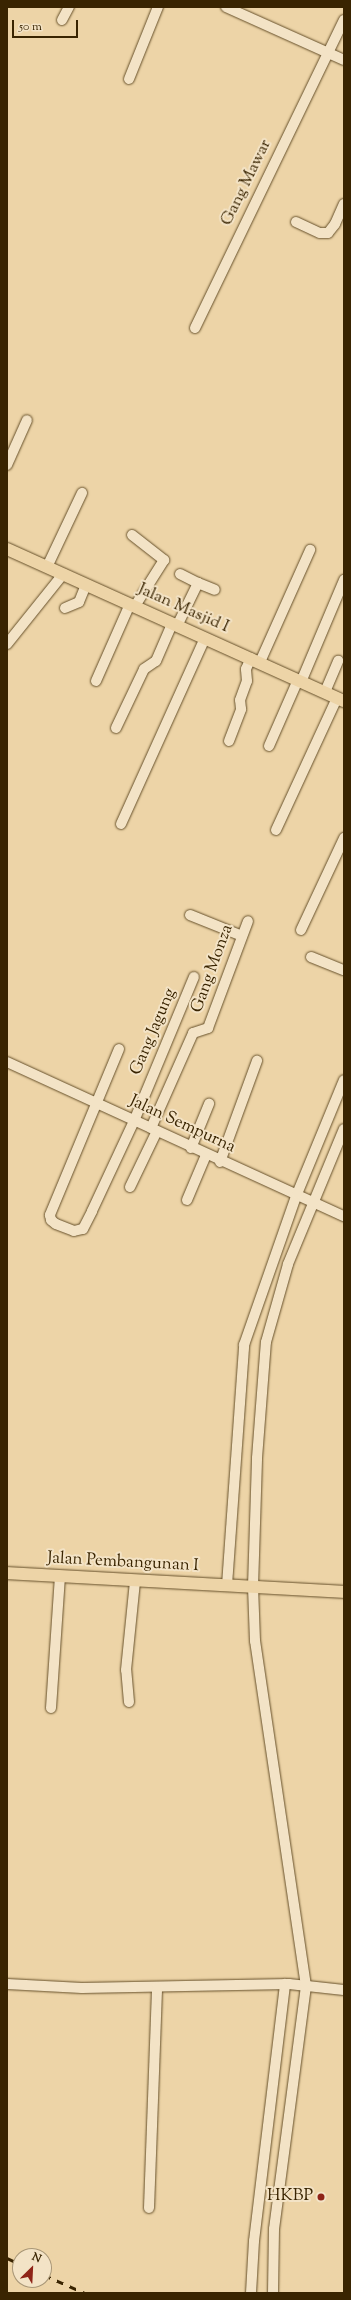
<!DOCTYPE html>
<html>
<head>
<meta charset="utf-8">
<style>
	body { margin:0 }
	#map { position:relative; width:351px; height:2300px; overflow:hidden; background:#edd4a7; font-family:"Sorts Mill Goudy",serif }
	div>[style] { position:absolute }
	[style*='--x'] { left:calc(var(--x)*1px); top:calc(var(--y)*1px); width:calc(var(--w)*1px); rotate:calc(var(--a)*1deg) }
	.roads { filter:drop-shadow(0 0 1px #66502a) drop-shadow(0 0 1px #66502a) }
	.minor>* { height:10px; margin:-5px; padding:0 5px; transform-origin:5px; border-radius:5px; background:#f3e3c6 }
	.major>* { height:12px; margin:-6px; padding:0 6px; transform-origin:6px; border-radius:6px; background:#edd4a7 }
	.rail>* { height:2.5px; margin-top:-1.25px; transform-origin:0; background:repeating-linear-gradient(90deg,#392401 0 7px,transparent 0 14px) }
	.dots>* { width:11px; height:11px; translate:-50% -50%; box-sizing:border-box; border:2px solid #f3e3c6; border-radius:50% }
	span { translate:-50% -50%; white-space:nowrap; text-align:center; line-height:1.15; -webkit-text-stroke:4px #f3e3c6; paint-order:stroke }
	.street-label { font-size:17px; color:#392401 }
	.poi-label { font-size:17px; color:#392401 }
	.right { translate:-100% -50%; text-align:right }
	.frame { position:absolute; inset:0; border:8px solid #392401; pointer-events:none }
	.north { position:absolute; left:12px; top:2248px; width:40px; height:40px; box-sizing:border-box; background:#f3e3c6; border:1px solid #a99777; border-radius:50%; rotate:24deg; font-size:11px; font-weight:700; line-height:16px; text-align:center; color:#392401 }
	.north::after { content:''; display:block; margin:auto; width:14px; height:18px; background:#8f2418; clip-path:polygon(50% 0,100% 100%,50% 72%,0 100%) }
	.scale { position:absolute; left:12px; top:20px; width:66px; height:18px; box-sizing:border-box; border:2px solid #392401; border-top:0; padding-left:5px; font-size:12px; line-height:14px; white-space:nowrap; color:#392401; -webkit-text-stroke:3px #f3e3c6; paint-order:stroke }
</style>
</head>
<body>
<div id="map">
	<div class="roads">
		<div class="minor">
			<i style="--x:226;--y:7;--w:129;--a:24.2"></i>
			<i style="--x:62;--y:20;--w:15;--a:-62"></i>
			<i style="--x:129;--y:79;--w:78;--a:-68.1"></i>
			<i style="--x:296;--y:222;--w:26;--a:25"></i>
			<i style="--x:320;--y:233;--w:8;--a:0"></i>
			<i style="--x:328;--y:233;--w:11;--a:-52"></i>
			<i style="--x:335;--y:224;--w:22;--a:-66"></i>
			<i style="--x:195;--y:328;--w:342;--a:-64.2"></i>
			<i style="--x:7;--y:465;--w:49;--a:-66"></i>
			<i style="--x:132;--y:535;--w:41;--a:38"></i>
			<i style="--x:164;--y:560;--w:54;--a:122.2"></i>
			<i style="--x:47;--y:567;--w:82;--a:-64.7"></i>
			<i style="--x:180;--y:574;--w:20;--a:27"></i>
			<i style="--x:65;--y:608;--w:15;--a:-23"></i>
			<i style="--x:79;--y:602;--w:18;--a:-68"></i>
			<i style="--x:177;--y:626;--w:48;--a:-64"></i>
			<i style="--x:198;--y:583;--w:18;--a:22"></i>
			<i style="--x:7;--y:644;--w:90;--a:-51.3"></i>
			<i style="--x:260;--y:662;--w:123;--a:-65.9"></i>
			<i style="--x:96;--y:681;--w:84;--a:-66.2"></i>
			<i style="--x:301;--y:682;--w:111;--a:-67.1"></i>
			<i style="--x:325;--y:692;--w:34;--a:-67"></i>
			<i style="--x:116;--y:728;--w:65;--a:-64.6"></i>
			<i style="--x:144;--y:669;--w:14;--a:-34"></i>
			<i style="--x:156;--y:661;--w:40;--a:-66.6"></i>
			<i style="--x:229;--y:741;--w:34;--a:-69"></i>
			<i style="--x:241;--y:709;--w:9;--a:-96"></i>
			<i style="--x:240;--y:700;--w:20;--a:-70"></i>
			<i style="--x:247;--y:681;--w:12;--a:-95"></i>
			<i style="--x:246;--y:669;--w:12;--a:-66"></i>
			<i style="--x:269;--y:746;--w:72;--a:-66.3"></i>
			<i style="--x:121;--y:824;--w:204;--a:-65.7"></i>
			<i style="--x:276;--y:830;--w:145;--a:-65.2"></i>
			<i style="--x:190;--y:915;--w:56;--a:22"></i>
			<i style="--x:301;--y:930;--w:102;--a:-64.9"></i>
			<i style="--x:311;--y:957;--w:35;--a:22"></i>
			<i style="--x:119;--y:1049;--w:180;--a:112.6"></i>
			<i style="--x:50;--y:1215;--w:5;--a:79"></i>
			<i style="--x:51;--y:1220;--w:6;--a:39"></i>
			<i style="--x:56;--y:1224;--w:19;--a:21"></i>
			<i style="--x:74;--y:1231;--w:9;--a:-13"></i>
			<i style="--x:83;--y:1229;--w:20;--a:-63"></i>
			<i style="--x:92;--y:1211;--w:99;--a:-65"></i>
			<i style="--x:134;--y:1121;--w:156;--a:-67.4"></i>
			<i style="--x:7;--y:1062;--w:371;--a:24.6"></i>
			<i style="--x:151;--y:1128;--w:104;--a:-66.1"></i>
			<i style="--x:193;--y:1033;--w:16;--a:-18"></i>
			<i style="--x:208;--y:1028;--w:114;--a:-69.5"></i>
			<i style="--x:191;--y:1148;--w:48;--a:-67.8"></i>
			<i style="--x:220;--y:1162;--w:108;--a:-69.9"></i>
			<i style="--x:130;--y:1187;--w:62;--a:-64.3"></i>
			<i style="--x:187;--y:1200;--w:49;--a:-67.1"></i>
			<i style="--x:227;--y:1585;--w:241;--a:-85.9"></i>
			<i style="--x:244;--y:1345;--w:160;--a:-70.7"></i>
			<i style="--x:297;--y:1194;--w:123;--a:-67.6"></i>
			<i style="--x:129;--y:1702;--w:32;--a:-95"></i>
			<i style="--x:126;--y:1670;--w:88;--a:-84.2"></i>
			<i style="--x:51;--y:1708;--w:132;--a:-86.1"></i>
			<i style="--x:7;--y:1984;--w:75;--a:3.1"></i>
			<i style="--x:82;--y:1988;--w:207;--a:-1.1"></i>
			<i style="--x:289;--y:1984;--w:55;--a:6.2"></i>
			<i style="--x:149;--y:2208;--w:221;--a:-87.9"></i>
			<i style="--x:251;--y:2293;--w:52;--a:-86.7"></i>
			<i style="--x:254;--y:2241;--w:259;--a:-83.1"></i>
			<i style="--x:273;--y:2293;--w:64;--a:-89.1"></i>
			<i style="--x:274;--y:2229;--w:245;--a:-82.5"></i>
			<i style="--x:306;--y:1986;--w:349;--a:-98.4"></i>
			<i style="--x:255;--y:1641;--w:54;--a:-92.1"></i>
			<i style="--x:253;--y:1587;--w:129;--a:-88.2"></i>
			<i style="--x:257;--y:1458;--w:116;--a:-85.6"></i>
			<i style="--x:266;--y:1342;--w:81;--a:-74.2"></i>
			<i style="--x:288;--y:1264;--w:146;--a:-67.5"></i>
		</div>
		<div class="major">
			<i style="--x:7;--y:549;--w:370;--a:24.3"></i>
			<i style="--x:7;--y:1573;--w:338;--a:3.2"></i>
		</div>
	</div>
	<div class="rail">
		<i style="--x:7;--y:2258;--w:14;--a:25"></i>
		<i style="--x:44;--y:2275;--w:45;--a:23.7"></i>
	</div>
	<div class="dots">
		<i style="left:321px;top:2197px;background:#8f2418"></i>
	</div>
	<div class="street-label">
		<span style="left:247px;top:183px;rotate:-64deg">Gang Mawar</span>
		<span style="left:183px;top:609px;rotate:24deg">Jalan Masjid I</span>
		<span style="left:213px;top:969px;rotate:-70deg">Gang Monza</span>
		<span style="left:154px;top:1032px;rotate:-67deg">Gang Jagung</span>
		<span style="left:182px;top:1125px;rotate:25deg">Jalan Sempurna</span>
		<span style="left:123px;top:1563px;rotate:3deg">Jalan Pembangunan I</span>
	</div>
	<div class="poi-label">
		<span class="right" style="left:313px;top:2197px">HKBP</span>
	</div>
	<div class="frame"></div>
	<div class="north">N</div>
	<div class="scale">50 m</div>
</div>
</body>
</html>
